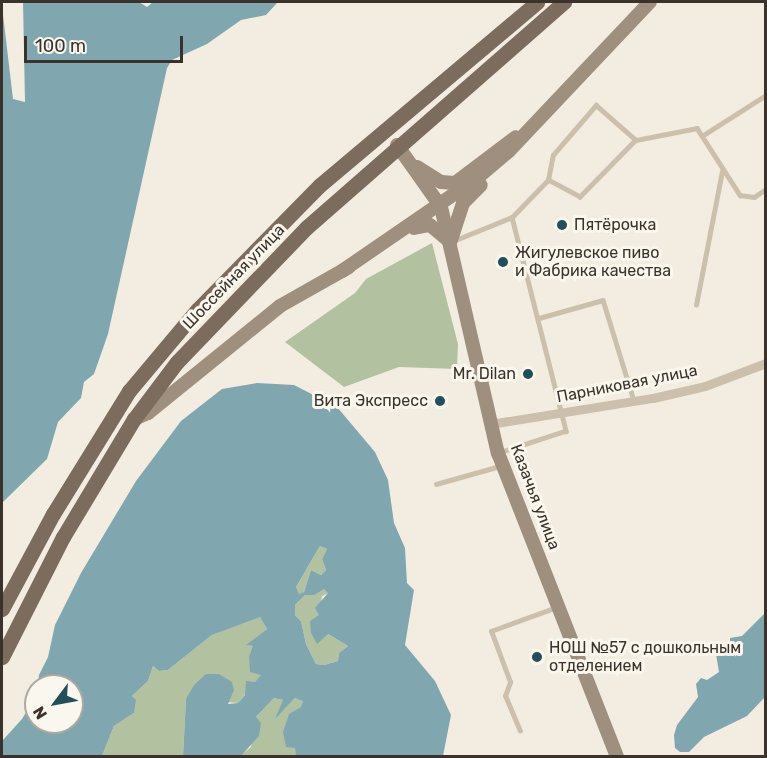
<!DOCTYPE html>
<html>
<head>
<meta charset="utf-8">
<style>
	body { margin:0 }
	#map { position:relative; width:767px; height:758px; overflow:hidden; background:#f3ede1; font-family:Rubik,sans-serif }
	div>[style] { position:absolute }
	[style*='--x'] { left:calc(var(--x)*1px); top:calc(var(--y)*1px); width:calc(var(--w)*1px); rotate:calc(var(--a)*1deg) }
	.green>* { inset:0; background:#b2c2a1 }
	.water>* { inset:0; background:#80a7b0 }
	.lane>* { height:4.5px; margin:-2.25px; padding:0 2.25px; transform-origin:2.25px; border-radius:2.25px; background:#ccc0ad }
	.street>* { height:9px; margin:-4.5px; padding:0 4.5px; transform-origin:4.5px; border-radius:4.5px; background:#ccc0ad }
	.secondary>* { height:14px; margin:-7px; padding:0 7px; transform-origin:7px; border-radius:7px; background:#9f8f7e }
	.primary>* { height:15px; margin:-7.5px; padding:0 7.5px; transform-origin:7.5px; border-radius:7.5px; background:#7b6c5d }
	.dots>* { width:16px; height:16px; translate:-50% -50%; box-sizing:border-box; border:3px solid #faf7ee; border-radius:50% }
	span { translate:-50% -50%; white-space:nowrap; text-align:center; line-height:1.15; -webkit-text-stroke:6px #faf7ee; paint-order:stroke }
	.poi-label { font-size:16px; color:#3a322b }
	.left { translate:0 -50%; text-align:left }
	.right { translate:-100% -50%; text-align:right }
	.street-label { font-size:16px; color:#3a322b }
	.frame { position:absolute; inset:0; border:3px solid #3a322b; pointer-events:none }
	.north { position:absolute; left:24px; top:674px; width:60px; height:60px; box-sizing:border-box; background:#faf7ee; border:2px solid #ada8a0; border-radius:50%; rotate:238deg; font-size:16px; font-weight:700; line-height:24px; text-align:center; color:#3a322b }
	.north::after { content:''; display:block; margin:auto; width:21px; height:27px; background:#214f5b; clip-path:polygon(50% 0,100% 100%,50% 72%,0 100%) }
	.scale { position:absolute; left:24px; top:36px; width:159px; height:27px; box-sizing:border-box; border:3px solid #3a322b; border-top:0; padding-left:8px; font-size:18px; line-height:21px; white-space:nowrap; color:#3a322b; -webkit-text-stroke:4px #faf7ee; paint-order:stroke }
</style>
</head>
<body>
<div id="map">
	<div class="green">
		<i style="clip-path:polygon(432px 243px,458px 344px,457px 369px,399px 367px,344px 387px,285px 342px,355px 293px,366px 279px)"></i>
		<i style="clip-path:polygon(320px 546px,327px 549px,322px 559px,326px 570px,321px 575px,311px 570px,304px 592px,299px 595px,296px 587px)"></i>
		<i style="clip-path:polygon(324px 588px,329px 593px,322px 596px,319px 615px,328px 634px,348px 646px,339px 653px,338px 661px,324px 665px,316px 664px,306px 644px,301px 621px,295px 615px,295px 605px,305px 595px)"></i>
		<i style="clip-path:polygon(260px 616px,267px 629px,247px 645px,253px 646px,262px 674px,238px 703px,186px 699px,183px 756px,102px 756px,114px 726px,134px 713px,132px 696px,148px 681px,153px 666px,159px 671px,168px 670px,212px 635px)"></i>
		<i style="clip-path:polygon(274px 698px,283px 700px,284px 709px,295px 698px,303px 700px,296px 756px,240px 756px,251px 747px,256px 717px)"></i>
	</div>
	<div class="water">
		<i style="clip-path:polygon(23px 2px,139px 2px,147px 7px,153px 2px,278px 2px,266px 15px,241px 20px,207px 44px,172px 60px,167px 68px,108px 334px,94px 374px,84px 382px,81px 398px,58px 422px,47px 459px,2px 503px,2px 6px,13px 99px,25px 102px)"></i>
		<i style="clip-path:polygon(evenodd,257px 383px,294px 385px,337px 407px,375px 452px,388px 480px,394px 523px,405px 548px,407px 583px,414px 590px,405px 645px,435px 681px,451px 715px,443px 756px,287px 756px,296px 755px,295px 748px,286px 747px,283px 732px,289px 714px,301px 707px,303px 701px,295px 698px,275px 719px,283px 700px,274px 698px,256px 717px,261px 723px,259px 736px,241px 756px,183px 756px,186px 699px,194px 685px,206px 674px,219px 674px,232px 682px,234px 690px,228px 704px,238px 703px,245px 695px,246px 681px,255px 682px,261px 675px,250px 672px,249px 657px,253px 646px,246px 645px,267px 629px,260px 617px,212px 635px,168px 670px,159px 671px,153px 666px,148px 681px,132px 696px,136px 700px,134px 713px,114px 726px,102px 756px,2px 756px,2px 741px,22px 719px,36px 696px,36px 722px,72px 722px,72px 686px,38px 686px,39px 675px,48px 657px,55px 625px,81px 573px,136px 481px,181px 421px,222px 389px,257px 383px,320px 546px,327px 549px,322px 559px,326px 570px,321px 575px,311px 570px,304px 592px,299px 594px,296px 587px,320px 546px,257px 383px,324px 589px,328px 593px,315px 608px,319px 615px,310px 621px,311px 633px,317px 644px,328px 634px,348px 646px,339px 653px,338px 661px,324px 665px,316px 664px,306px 644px,301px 621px,295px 615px,295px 605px,305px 595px,314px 595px,324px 589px)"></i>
		<i style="clip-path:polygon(765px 613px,765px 697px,747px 716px,704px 737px,689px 752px,680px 752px,675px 748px,674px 735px,677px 725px,698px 697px,696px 684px,701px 678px,707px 680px,719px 672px,716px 654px,722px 656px,730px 650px,730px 638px,742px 636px)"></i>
	</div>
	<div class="lane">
		<i style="--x:702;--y:136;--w:76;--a:-32.6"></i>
		<i style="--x:636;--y:140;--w:62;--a:-11.1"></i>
		<i style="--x:697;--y:128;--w:80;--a:57.3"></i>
		<i style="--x:740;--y:195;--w:14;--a:8"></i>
		<i style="--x:754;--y:197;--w:14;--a:-34"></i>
		<i style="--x:512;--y:217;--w:52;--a:-45.8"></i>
		<i style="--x:548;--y:180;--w:25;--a:-79"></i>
		<i style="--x:553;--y:155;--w:66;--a:-49.3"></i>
		<i style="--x:596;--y:105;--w:53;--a:41.2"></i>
		<i style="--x:636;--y:140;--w:80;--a:134.5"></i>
		<i style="--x:580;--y:197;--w:36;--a:-152"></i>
		<i style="--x:453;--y:241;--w:64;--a:-22.1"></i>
		<i style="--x:512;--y:217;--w:221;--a:75.8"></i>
		<i style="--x:566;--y:431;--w:71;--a:161.8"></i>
		<i style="--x:696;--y:305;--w:136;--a:-79"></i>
		<i style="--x:539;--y:318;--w:66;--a:-15.7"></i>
		<i style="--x:603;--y:300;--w:106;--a:72.9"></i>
		<i style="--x:436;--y:484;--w:66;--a:-15.7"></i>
		<i style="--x:520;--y:731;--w:38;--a:-113"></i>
		<i style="--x:505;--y:696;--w:15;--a:-70"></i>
		<i style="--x:510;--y:682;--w:54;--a:-110.4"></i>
		<i style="--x:491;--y:631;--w:70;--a:-20"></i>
	</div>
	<div class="street">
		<i style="--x:490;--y:424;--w:165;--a:-9.1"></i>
		<i style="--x:653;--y:398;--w:53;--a:-13"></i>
		<i style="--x:705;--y:386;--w:65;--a:-20.7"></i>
	</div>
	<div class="secondary">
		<i style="--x:397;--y:145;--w:76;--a:54.6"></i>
		<i style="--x:441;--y:207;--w:253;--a:77"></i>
		<i style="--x:498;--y:453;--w:326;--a:68.6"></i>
		<i style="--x:417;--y:167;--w:28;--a:32"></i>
		<i style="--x:441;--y:182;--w:14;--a:4"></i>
		<i style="--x:455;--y:183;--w:76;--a:-37"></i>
		<i style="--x:414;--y:228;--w:16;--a:-11"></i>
		<i style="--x:430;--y:225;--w:26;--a:40"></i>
		<i style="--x:451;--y:240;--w:39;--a:-72"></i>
		<i style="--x:463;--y:203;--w:25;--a:-45"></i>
		<i style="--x:342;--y:271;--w:163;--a:-34.5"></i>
		<i style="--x:476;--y:179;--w:43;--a:-40.3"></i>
		<i style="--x:509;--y:151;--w:205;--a:-46.6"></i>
		<i style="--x:134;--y:419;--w:15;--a:-23"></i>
		<i style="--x:148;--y:413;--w:170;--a:-39"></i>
		<i style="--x:280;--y:306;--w:79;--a:-29.5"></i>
	</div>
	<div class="primary">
		<i style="--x:2;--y:609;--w:108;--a:-61.8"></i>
		<i style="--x:53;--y:514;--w:145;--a:-58.3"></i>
		<i style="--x:129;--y:391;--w:106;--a:-50"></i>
		<i style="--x:197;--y:310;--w:175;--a:-45.5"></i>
		<i style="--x:320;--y:185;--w:284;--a:-40.1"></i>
		<i style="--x:2;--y:657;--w:135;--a:-63.1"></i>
		<i style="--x:63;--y:537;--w:138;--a:-59"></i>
		<i style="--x:134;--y:419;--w:71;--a:-53"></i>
		<i style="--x:177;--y:362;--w:187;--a:-46.1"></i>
		<i style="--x:307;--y:227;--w:342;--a:-41.2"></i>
	</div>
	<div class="dots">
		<i style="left:562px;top:225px;background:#214f5b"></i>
		<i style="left:503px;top:262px;background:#214f5b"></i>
		<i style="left:528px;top:374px;background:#214f5b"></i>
		<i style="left:440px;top:401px;background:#214f5b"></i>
		<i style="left:537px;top:657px;background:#214f5b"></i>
	</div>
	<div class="poi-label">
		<span class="left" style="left:574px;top:225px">Пятёрочка</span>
		<span class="left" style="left:515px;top:262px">Жигулевское пиво<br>и Фабрика качества</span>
		<span class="right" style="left:516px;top:374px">Mr. Dilan</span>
		<span class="right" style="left:428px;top:401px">Вита Экспресс</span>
		<span class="left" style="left:549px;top:657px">НОШ №57 с дошкольным<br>отделением</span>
	</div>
	<div class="street-label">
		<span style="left:234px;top:277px;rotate:-46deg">Шоссейная улица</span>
		<span style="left:627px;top:384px;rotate:-11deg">Парниковая улица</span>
		<span style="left:535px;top:497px;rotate:69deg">Казачья улица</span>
	</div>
	<div class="frame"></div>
	<div class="north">N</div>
	<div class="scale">100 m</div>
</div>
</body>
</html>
